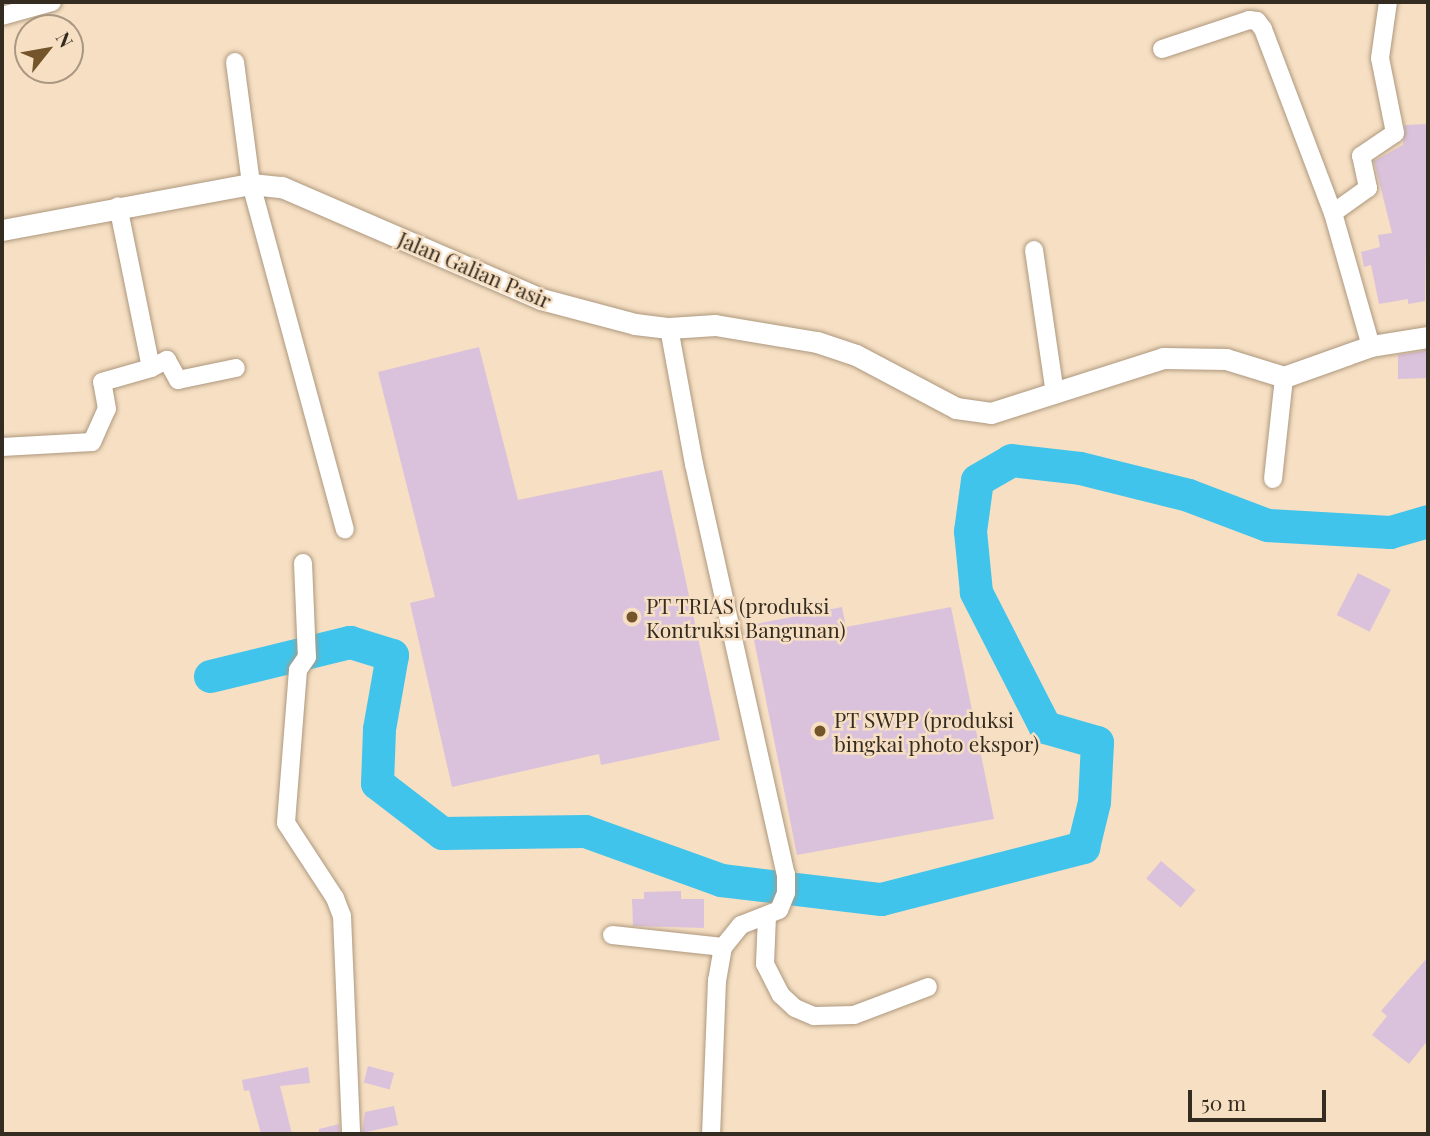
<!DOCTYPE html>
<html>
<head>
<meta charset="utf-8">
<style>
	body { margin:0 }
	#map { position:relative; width:1430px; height:1136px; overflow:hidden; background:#f6dfc3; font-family:"Playfair Display",serif }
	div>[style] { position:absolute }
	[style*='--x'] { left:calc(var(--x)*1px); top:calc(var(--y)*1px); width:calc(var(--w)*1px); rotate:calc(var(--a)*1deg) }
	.river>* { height:33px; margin:-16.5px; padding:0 16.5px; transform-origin:16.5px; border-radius:16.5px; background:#41c4eb }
	.building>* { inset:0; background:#dbc2dc; transform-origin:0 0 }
	.roads { filter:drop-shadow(0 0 2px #ad987e) drop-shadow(0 0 2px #ad987e) }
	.minor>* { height:18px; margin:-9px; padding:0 9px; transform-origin:9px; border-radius:9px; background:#fff }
	.tertiary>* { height:21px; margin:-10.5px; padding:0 10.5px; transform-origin:10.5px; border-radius:10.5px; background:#fff }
	.dots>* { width:19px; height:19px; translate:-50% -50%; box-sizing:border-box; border:4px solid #f6dfc3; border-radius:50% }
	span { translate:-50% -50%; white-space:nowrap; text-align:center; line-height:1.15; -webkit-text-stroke:5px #f6dfc3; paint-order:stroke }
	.street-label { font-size:21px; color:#352c21 }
	.poi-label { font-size:21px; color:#352c21 }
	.left { translate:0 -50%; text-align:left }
	.frame { position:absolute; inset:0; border:4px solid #352c21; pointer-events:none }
	.north { position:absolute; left:14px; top:14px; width:70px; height:70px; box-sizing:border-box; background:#f6dfc3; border:2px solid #a99782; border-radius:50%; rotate:59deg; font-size:19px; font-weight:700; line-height:28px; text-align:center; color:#352c21 }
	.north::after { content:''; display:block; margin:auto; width:24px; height:32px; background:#74542a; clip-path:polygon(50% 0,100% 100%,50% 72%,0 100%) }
	.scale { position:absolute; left:1188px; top:1090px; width:138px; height:32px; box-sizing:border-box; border:4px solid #352c21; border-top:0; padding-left:9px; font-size:21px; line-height:24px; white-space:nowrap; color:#352c21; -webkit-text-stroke:5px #f6dfc3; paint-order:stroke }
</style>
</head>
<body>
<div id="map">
	<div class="river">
		<i style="--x:210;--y:676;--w:144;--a:-13.7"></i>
		<i style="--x:350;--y:642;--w:44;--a:17.2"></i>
		<i style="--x:392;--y:655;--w:75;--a:100"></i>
		<i style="--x:379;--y:729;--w:54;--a:92.1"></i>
		<i style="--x:377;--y:783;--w:82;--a:37.6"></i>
		<i style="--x:442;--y:833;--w:143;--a:-0.8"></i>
		<i style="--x:585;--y:831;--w:145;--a:19.8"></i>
		<i style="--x:721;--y:880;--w:161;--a:6.8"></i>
		<i style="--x:881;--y:899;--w:209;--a:-14.4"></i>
		<i style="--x:1083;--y:847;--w:46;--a:-76.3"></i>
		<i style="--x:1094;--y:802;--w:60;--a:-87.1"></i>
		<i style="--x:1097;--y:742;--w:54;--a:-163.9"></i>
		<i style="--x:1045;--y:727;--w:152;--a:-117.1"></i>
		<i style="--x:976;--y:592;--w:61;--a:-95.6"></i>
		<i style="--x:970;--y:531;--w:51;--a:-82.2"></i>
		<i style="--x:977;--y:480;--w:39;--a:-30"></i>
		<i style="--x:1011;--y:460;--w:69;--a:6.6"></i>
		<i style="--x:1080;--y:468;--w:111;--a:14"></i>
		<i style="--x:1188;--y:495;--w:85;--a:20.8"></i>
		<i style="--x:1267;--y:525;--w:123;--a:3.3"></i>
		<i style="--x:1390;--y:532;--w:40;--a:-16"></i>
	</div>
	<div class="building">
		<i style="clip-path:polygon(1428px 124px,1425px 301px,1408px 304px,1408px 299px,1379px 304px,1371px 265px,1364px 267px,1361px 252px,1380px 247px,1378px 235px,1392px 233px,1374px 161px,1403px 145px,1405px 125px)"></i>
		<i style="clip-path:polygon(479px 347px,518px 500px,662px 470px,720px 740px,601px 765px,599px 754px,452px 787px,410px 603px,435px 597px,378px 372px)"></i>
		<i style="clip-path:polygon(1428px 350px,1428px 378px,1398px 379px,1398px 355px)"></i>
		<i style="left:1358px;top:573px;width:37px;height:47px;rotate:27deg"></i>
		<i style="clip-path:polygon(842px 607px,846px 627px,951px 607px,994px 819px,797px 855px,751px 625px)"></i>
		<i style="left:1161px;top:861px;width:45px;height:23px;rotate:40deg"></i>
		<i style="clip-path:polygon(681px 891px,681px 899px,704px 899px,704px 928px,633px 926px,632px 899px,644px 899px,644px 892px)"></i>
		<i style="clip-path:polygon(1428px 957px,1428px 1040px,1409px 1064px,1372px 1035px,1387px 1016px,1381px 1011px)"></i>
		<i style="left:368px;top:1066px;width:27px;height:17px;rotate:15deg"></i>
		<i style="clip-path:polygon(308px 1067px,310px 1083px,280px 1086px,292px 1134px,261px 1134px,249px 1090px,244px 1091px,242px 1080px)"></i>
		<i style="clip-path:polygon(394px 1106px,398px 1125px,362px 1133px,365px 1112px)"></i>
		<i style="clip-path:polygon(339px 1124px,340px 1134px,319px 1134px,319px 1129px)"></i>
	</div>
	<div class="roads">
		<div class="minor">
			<i style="--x:2;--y:16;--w:52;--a:-15.6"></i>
			<i style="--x:1162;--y:49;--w:92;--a:-18.4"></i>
			<i style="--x:1249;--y:20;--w:8;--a:7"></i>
			<i style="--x:1257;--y:21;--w:10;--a:53"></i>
			<i style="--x:1263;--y:29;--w:197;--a:69.2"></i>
			<i style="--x:1333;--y:213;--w:138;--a:74.1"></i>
			<i style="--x:235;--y:62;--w:123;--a:82.5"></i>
			<i style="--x:251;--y:184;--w:358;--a:74.8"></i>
			<i style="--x:1333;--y:213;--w:43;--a:-35.5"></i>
			<i style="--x:1368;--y:188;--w:33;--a:-102"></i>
			<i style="--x:1361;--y:156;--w:41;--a:-34.1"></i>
			<i style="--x:1395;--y:133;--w:76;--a:-101.3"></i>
			<i style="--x:1380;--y:58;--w:57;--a:-81.9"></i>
			<i style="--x:1034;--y:250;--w:146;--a:81.7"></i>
			<i style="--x:669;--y:328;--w:138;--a:79.6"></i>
			<i style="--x:694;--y:464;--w:420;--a:77.4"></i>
			<i style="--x:786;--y:874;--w:19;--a:90"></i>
			<i style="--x:786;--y:893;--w:18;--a:112"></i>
			<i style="--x:779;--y:910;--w:41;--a:158.5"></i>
			<i style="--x:741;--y:925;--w:28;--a:129"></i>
			<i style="--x:723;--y:947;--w:34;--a:100"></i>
			<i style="--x:717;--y:980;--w:154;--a:92.2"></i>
			<i style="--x:151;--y:368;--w:18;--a:-27"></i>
			<i style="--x:167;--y:360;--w:23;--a:61"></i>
			<i style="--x:178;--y:380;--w:59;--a:-11.7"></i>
			<i style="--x:2;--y:447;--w:90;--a:-3.2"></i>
			<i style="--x:92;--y:442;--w:36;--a:-66"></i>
			<i style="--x:107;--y:409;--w:27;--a:-100"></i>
			<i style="--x:102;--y:382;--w:51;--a:-15.9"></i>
			<i style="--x:151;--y:368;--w:165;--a:-101.5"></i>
			<i style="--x:1273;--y:479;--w:103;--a:-83.8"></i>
			<i style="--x:303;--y:563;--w:94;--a:87.6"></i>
			<i style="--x:307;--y:657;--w:16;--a:125"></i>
			<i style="--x:298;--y:670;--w:153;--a:94.5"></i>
			<i style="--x:286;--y:823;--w:90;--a:56.8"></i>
			<i style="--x:335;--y:898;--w:19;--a:69"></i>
			<i style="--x:342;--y:916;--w:218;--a:87.6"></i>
			<i style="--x:767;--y:916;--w:48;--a:92.4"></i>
			<i style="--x:765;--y:964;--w:35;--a:63"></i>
			<i style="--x:781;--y:995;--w:19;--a:43"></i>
			<i style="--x:795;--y:1008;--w:21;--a:23"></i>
			<i style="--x:814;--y:1016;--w:40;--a:-1.4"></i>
			<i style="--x:854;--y:1015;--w:79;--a:-20.7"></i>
			<i style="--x:612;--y:935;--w:112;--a:6.2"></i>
		</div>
		<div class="tertiary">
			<i style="--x:2;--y:230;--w:253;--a:-10.5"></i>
			<i style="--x:251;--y:184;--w:31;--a:6"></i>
			<i style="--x:282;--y:187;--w:282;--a:23.4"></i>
			<i style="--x:541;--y:299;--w:97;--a:14.9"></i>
			<i style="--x:635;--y:324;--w:34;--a:7"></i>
			<i style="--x:669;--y:328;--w:46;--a:-3.7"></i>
			<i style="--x:715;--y:325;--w:103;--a:9.5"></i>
			<i style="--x:817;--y:342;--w:41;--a:18.4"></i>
			<i style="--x:856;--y:355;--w:113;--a:27.9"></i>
			<i style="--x:956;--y:408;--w:35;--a:8"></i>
			<i style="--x:991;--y:413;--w:181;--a:-17.7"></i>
			<i style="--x:1163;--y:358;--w:63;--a:0.9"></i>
			<i style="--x:1226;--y:359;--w:61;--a:17.2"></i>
			<i style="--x:1284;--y:377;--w:92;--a:-19.6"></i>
			<i style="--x:1371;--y:346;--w:58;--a:-9"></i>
		</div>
	</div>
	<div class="dots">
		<i style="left:632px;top:617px;background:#74542a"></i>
		<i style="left:820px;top:731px;background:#74542a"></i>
	</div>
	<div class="street-label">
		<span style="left:475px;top:269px;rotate:23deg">Jalan Galian Pasir</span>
	</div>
	<div class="poi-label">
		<span class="left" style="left:646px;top:617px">PT TRIAS (produksi<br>Kontruksi Bangunan)</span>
		<span class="left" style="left:834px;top:731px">PT SWPP (produksi<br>bingkai photo ekspor)</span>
	</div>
	<div class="frame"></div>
	<div class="north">N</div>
	<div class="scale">50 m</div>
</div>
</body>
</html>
